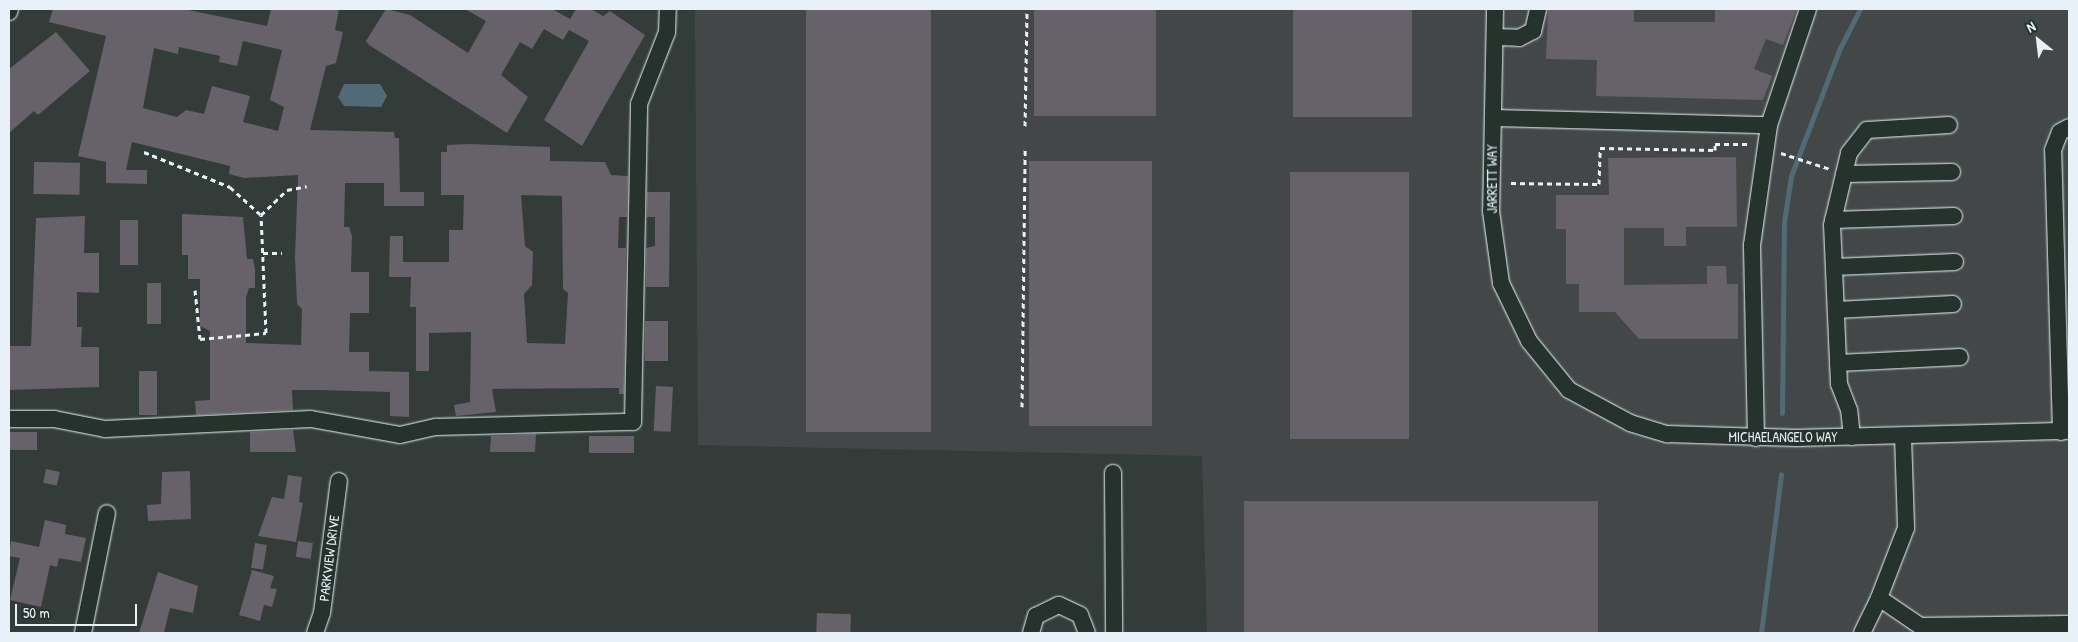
<!DOCTYPE html>
<html>
<head>
<meta charset="utf-8">
<style>
	body { margin:0 }
	#map { position:relative; width:2078px; height:642px; overflow:hidden; background:#333c39; font-family:"Patrick Hand",sans-serif }
	div>[style] { position:absolute }
	[style*='--x'] { left:calc(var(--x)*1px); top:calc(var(--y)*1px); width:calc(var(--w)*1px); rotate:calc(var(--a)*1deg) }
	.built>* { inset:0; background:#434748 }
	.water>* { inset:0; background:#516b76 }
	.stream>* { height:5px; margin:-2.5px; padding:0 2.5px; transform-origin:2.5px; border-radius:2.5px; background:#516b76 }
	.building>* { inset:0; background:#67616a; transform-origin:0 0 }
	.path>* { height:3px; margin-top:-1.5px; transform-origin:0; background:repeating-linear-gradient(90deg,#e8f1f8 0 5px,transparent 0 9px) }
	.roads { filter:drop-shadow(0 0 1px #e8f1f8) drop-shadow(0 0 1px #e8f1f8) }
	.minor>* { height:16px; margin:-8px; padding:0 8px; transform-origin:8px; border-radius:8px; background:#26332d }
	span { translate:-50% -50%; white-space:nowrap; text-align:center; line-height:1.15; -webkit-text-stroke:4px #26332d; paint-order:stroke }
	.street-label { font-size:14px; color:#e8f1f8 }
	.frame { position:absolute; inset:0; border:10px solid #e8f1f8; pointer-events:none }
	.north { position:absolute; left:2013px; top:15px; width:50px; height:50px; -webkit-text-stroke:4px #26332d; paint-order:stroke; rotate:331deg; font-size:14px; font-weight:700; line-height:20px; text-align:center; color:#e8f1f8 }
	.north::after { content:''; display:block; margin:auto; width:18px; height:22px; background:#e8f1f8; clip-path:polygon(50% 0,100% 100%,50% 72%,0 100%) }
	.scale { position:absolute; left:15px; top:604px; width:122px; height:22px; box-sizing:border-box; border:2px solid #e8f1f8; border-top:0; padding-left:6px; font-size:15px; line-height:18px; white-space:nowrap; color:#e8f1f8; -webkit-text-stroke:4px #26332d; paint-order:stroke }
</style>
</head>
<body>
<div id="map">
	<div class="built">
		<i style="clip-path:polygon(695px 9px,2069px 9px,2069px 633px,1207px 633px,1202px 456px,698px 445px)"></i>
	</div>
	<div class="water">
		<i style="clip-path:polygon(344px 84px,380px 84px,387px 96px,381px 107px,344px 106px,338px 97px)"></i>
	</div>
	<div class="stream">
		<i style="--x:1782;--y:413;--w:191;--a:-89.4"></i>
		<i style="--x:1784;--y:222;--w:47;--a:-81.3"></i>
		<i style="--x:1791;--y:176;--w:135;--a:-69.1"></i>
		<i style="--x:1839;--y:50;--w:46;--a:-62.9"></i>
		<i style="--x:1761;--y:633;--w:160;--a:-82.8"></i>
	</div>
	<div class="building">
		<i style="clip-path:polygon(evenodd,53px 9px,183px 9px,267px 26px,271px 9px,339px 9px,335px 30px,343px 32px,336px 63px,326px 66px,310px 130px,394px 132px,395px 138px,399px 138px,400px 192px,424px 192px,424px 206px,384px 206px,384px 183px,345px 183px,344px 227px,349px 227px,352px 236px,351px 272px,369px 272px,369px 313px,350px 313px,349px 352px,369px 352px,369px 371px,409px 372px,409px 417px,390px 416px,390px 392px,319px 390px,292px 390px,293px 410px,196px 415px,195px 401px,210px 400px,210px 331px,200px 326px,200px 279px,188px 279px,188px 255px,182px 255px,182px 214px,243px 217px,247px 259px,253px 259px,255px 269px,255px 288px,249px 288px,246px 297px,246px 343px,301px 345px,302px 309px,297px 304px,295px 257px,298px 175px,244px 178px,229px 174px,230px 166px,132px 142px,126px 170px,147px 170px,147px 184px,106px 183px,106px 162px,78px 156px,106px 36px,49px 22px,53px 9px,243px 41px,282px 50px,270px 100px,284px 107px,278px 131px,243px 122px,250px 96px,212px 86px,204px 114px,186px 110px,177px 117px,143px 108px,154px 48px,178px 54px,179px 47px,220px 56px,219px 62px,237px 66px,243px 41px)"></i>
		<i style="clip-path:polygon(386px 9px,410px 15px,468px 53px,486px 21px,465px 9px,552px 9px,570px 19px,576px 9px,591px 9px,603px 16px,610px 11px,645px 35px,582px 146px,544px 120px,589px 41px,569px 30px,563px 40px,544px 29px,532px 49px,520px 42px,501px 75px,528px 97px,507px 133px,369px 45px,366px 41px)"></i>
		<i style="left:806px;top:9px;width:125px;height:423px"></i>
		<i style="left:1034px;top:9px;width:122px;height:107px"></i>
		<i style="left:1293px;top:9px;width:119px;height:108px"></i>
		<i style="clip-path:polygon(1548px 9px,1634px 9px,1634px 22px,1715px 22px,1715px 9px,1797px 9px,1783px 45px,1766px 39px,1754px 69px,1772px 76px,1763px 100px,1596px 96px,1597px 60px,1546px 59px)"></i>
		<i style="clip-path:polygon(56px 32px,90px 71px,38px 115px,34px 111px,9px 133px,9px 69px)"></i>
		<i style="clip-path:polygon(evenodd,470px 144px,550px 147px,550px 161px,605px 162px,611px 175px,628px 176px,627px 217px,619px 217px,618px 248px,626px 248px,624px 394px,619px 394px,619px 388px,492px 389px,496px 412px,456px 416px,454px 405px,470px 402px,471px 332px,429px 333px,429px 371px,416px 371px,416px 307px,410px 307px,411px 277px,389px 277px,390px 236px,403px 236px,403px 262px,449px 262px,449px 230px,463px 230px,464px 195px,441px 195px,441px 152px,447px 152px,447px 145px,470px 144px,521px 195px,562px 196px,563px 289px,568px 293px,565px 344px,527px 343px,524px 294px,532px 285px,533px 252px,525px 246px,521px 195px)"></i>
		<i style="clip-path:polygon(1736px 157px,1737px 227px,1686px 227px,1686px 246px,1664px 246px,1664px 228px,1624px 228px,1624px 285px,1707px 284px,1707px 266px,1726px 266px,1727px 284px,1738px 284px,1738px 339px,1639px 339px,1615px 312px,1579px 312px,1579px 284px,1566px 284px,1566px 229px,1556px 229px,1556px 195px,1609px 195px,1608px 158px)"></i>
		<i style="left:1029px;top:161px;width:123px;height:265px"></i>
		<i style="left:34px;top:162px;width:46px;height:32px;rotate:1deg"></i>
		<i style="left:1290px;top:172px;width:119px;height:267px"></i>
		<i style="clip-path:polygon(647px 192px,670px 192px,669px 287px,646px 287px,646px 248px,655px 246px,655px 217px,647px 217px)"></i>
		<i style="clip-path:polygon(85px 216px,84px 253px,99px 253px,99px 293px,77px 292px,77px 327px,82px 327px,81px 347px,99px 347px,99px 387px,9px 390px,9px 346px,31px 346px,36px 218px)"></i>
		<i style="left:120px;top:220px;width:18px;height:45px"></i>
		<i style="left:147px;top:283px;width:14px;height:41px"></i>
		<i style="left:645px;top:321px;width:23px;height:40px"></i>
		<i style="left:139px;top:371px;width:18px;height:44px"></i>
		<i style="left:656px;top:386px;width:17px;height:45px;rotate:3deg"></i>
		<i style="clip-path:polygon(293px 430px,296px 452px,250px 452px,250px 432px)"></i>
		<i style="left:9px;top:432px;width:28px;height:18px"></i>
		<i style="clip-path:polygon(536px 434px,535px 452px,490px 452px,491px 436px)"></i>
		<i style="left:589px;top:436px;width:45px;height:17px"></i>
		<i style="left:46px;top:469px;width:14px;height:14px;rotate:12deg"></i>
		<i style="clip-path:polygon(190px 471px,191px 519px,148px 521px,147px 505px,161px 504px,162px 472px)"></i>
		<i style="clip-path:polygon(288px 475px,302px 477px,299px 502px,303px 503px,296px 542px,258px 536px,272px 497px,284px 499px)"></i>
		<i style="left:1244px;top:501px;width:354px;height:132px"></i>
		<i style="clip-path:polygon(45px 520px,66px 525px,65px 534px,86px 538px,81px 562px,59px 558px,57px 567px,50px 565px,41px 607px,10px 600px,20px 558px,9px 556px,11px 541px,39px 547px)"></i>
		<i style="left:298px;top:541px;width:15px;height:16px;rotate:8deg"></i>
		<i style="left:255px;top:543px;width:12px;height:25px;rotate:9deg"></i>
		<i style="clip-path:polygon(252px 570px,274px 576px,270px 588px,277px 589px,272px 607px,264px 605px,260px 621px,239px 615px)"></i>
		<i style="clip-path:polygon(158px 572px,198px 586px,193px 613px,170px 608px,164px 633px,139px 633px)"></i>
		<i style="left:817px;top:613px;width:34px;height:20px;rotate:2deg"></i>
	</div>
	<div class="path">
		<i style="--x:1025;--y:126;--w:117;--a:-89"></i>
		<i style="--x:144;--y:152;--w:93;--a:22.1"></i>
		<i style="--x:230;--y:187;--w:42;--a:42.1"></i>
		<i style="--x:1781;--y:153;--w:52;--a:18.1"></i>
		<i style="--x:1511;--y:183;--w:88;--a:0.7"></i>
		<i style="--x:1599;--y:184;--w:36;--a:-88"></i>
		<i style="--x:1600;--y:148;--w:115;--a:1"></i>
		<i style="--x:1715;--y:150;--w:6;--a:-90"></i>
		<i style="--x:1715;--y:144;--w:35;--a:0"></i>
		<i style="--x:263;--y:253;--w:19;--a:0"></i>
		<i style="--x:195;--y:290;--w:49;--a:84.2"></i>
		<i style="--x:200;--y:339;--w:66;--a:-5.2"></i>
		<i style="--x:266;--y:333;--w:118;--a:-92.4"></i>
		<i style="--x:261;--y:215;--w:36;--a:-44"></i>
		<i style="--x:287;--y:190;--w:20;--a:-11"></i>
		<i style="--x:1022;--y:407;--w:258;--a:-89.3"></i>
	</div>
	<div class="roads">
		<div class="minor">
			<i style="--x:1495;--y:9;--w:202;--a:91.1"></i>
			<i style="--x:1491;--y:211;--w:73;--a:82.1"></i>
			<i style="--x:1501;--y:283;--w:64;--a:64.2"></i>
			<i style="--x:1529;--y:341;--w:63;--a:50.8"></i>
			<i style="--x:1569;--y:390;--w:69;--a:28.4"></i>
			<i style="--x:1630;--y:423;--w:39;--a:17"></i>
			<i style="--x:1667;--y:434;--w:129;--a:1.8"></i>
			<i style="--x:1796;--y:438;--w:273;--a:-1.5"></i>
			<i style="--x:9;--y:12;--w:3;--a:-72"></i>
			<i style="--x:1495;--y:37;--w:24;--a:2"></i>
			<i style="--x:1519;--y:38;--w:16;--a:-27"></i>
			<i style="--x:1533;--y:31;--w:23;--a:-77"></i>
			<i style="--x:1493;--y:118;--w:276;--a:1.5"></i>
			<i style="--x:1844;--y:174;--w:108;--a:-1.1"></i>
			<i style="--x:1833;--y:220;--w:121;--a:-1.9"></i>
			<i style="--x:1834;--y:267;--w:121;--a:-2.4"></i>
			<i style="--x:1836;--y:310;--w:117;--a:-2.9"></i>
			<i style="--x:1838;--y:363;--w:122;--a:-2.8"></i>
			<i style="--x:9;--y:419;--w:45;--a:0"></i>
			<i style="--x:54;--y:419;--w:52;--a:11.1"></i>
			<i style="--x:105;--y:429;--w:206;--a:-2.8"></i>
			<i style="--x:311;--y:419;--w:90;--a:10.2"></i>
			<i style="--x:400;--y:435;--w:37;--a:-13"></i>
			<i style="--x:436;--y:427;--w:197;--a:-1.5"></i>
			<i style="--x:633;--y:422;--w:318;--a:-88.9"></i>
			<i style="--x:639;--y:104;--w:77;--a:-68.7"></i>
			<i style="--x:667;--y:32;--w:23;--a:-88"></i>
			<i style="--x:2061;--y:432;--w:282;--a:-91.6"></i>
			<i style="--x:2053;--y:150;--w:19;--a:-69"></i>
			<i style="--x:2060;--y:132;--w:10;--a:-29"></i>
			<i style="--x:1903;--y:436;--w:92;--a:88.1"></i>
			<i style="--x:1906;--y:528;--w:75;--a:111.1"></i>
			<i style="--x:1879;--y:598;--w:50;--a:34.3"></i>
			<i style="--x:1920;--y:626;--w:149;--a:-0.8"></i>
			<i style="--x:1852;--y:437;--w:27;--a:-96"></i>
			<i style="--x:1849;--y:410;--w:28;--a:-111"></i>
			<i style="--x:1839;--y:384;--w:159;--a:-92.5"></i>
			<i style="--x:1832;--y:225;--w:74;--a:-76.7"></i>
			<i style="--x:1849;--y:153;--w:29;--a:-52"></i>
			<i style="--x:1867;--y:130;--w:82;--a:-3.5"></i>
			<i style="--x:1756;--y:438;--w:193;--a:-91.2"></i>
			<i style="--x:1752;--y:245;--w:121;--a:-81.9"></i>
			<i style="--x:1769;--y:125;--w:122;--a:-71.4"></i>
			<i style="--x:1113;--y:473;--w:160;--a:89.6"></i>
			<i style="--x:83;--y:633;--w:122;--a:-78.7"></i>
			<i style="--x:315;--y:633;--w:21;--a:-71"></i>
			<i style="--x:322;--y:613;--w:133;--a:-82.7"></i>
			<i style="--x:1031;--y:633;--w:18;--a:-74"></i>
			<i style="--x:1036;--y:616;--w:25;--a:-26"></i>
			<i style="--x:1059;--y:605;--w:23;--a:25"></i>
			<i style="--x:1080;--y:615;--w:19;--a:69"></i>
			<i style="--x:1862;--y:633;--w:39;--a:-64"></i>
		</div>
	</div>
	<div class="street-label">
		<span style="left:1492px;top:179px;rotate:-90deg">JARRETT WAY</span>
		<span style="left:1783px;top:437px">MICHAELANGELO WAY</span>
		<span style="left:329px;top:558px;rotate:-83deg">PARKVIEW DRIVE</span>
	</div>
	<div class="frame"></div>
	<div class="north">N</div>
	<div class="scale">50 m</div>
</div>
</body>
</html>
